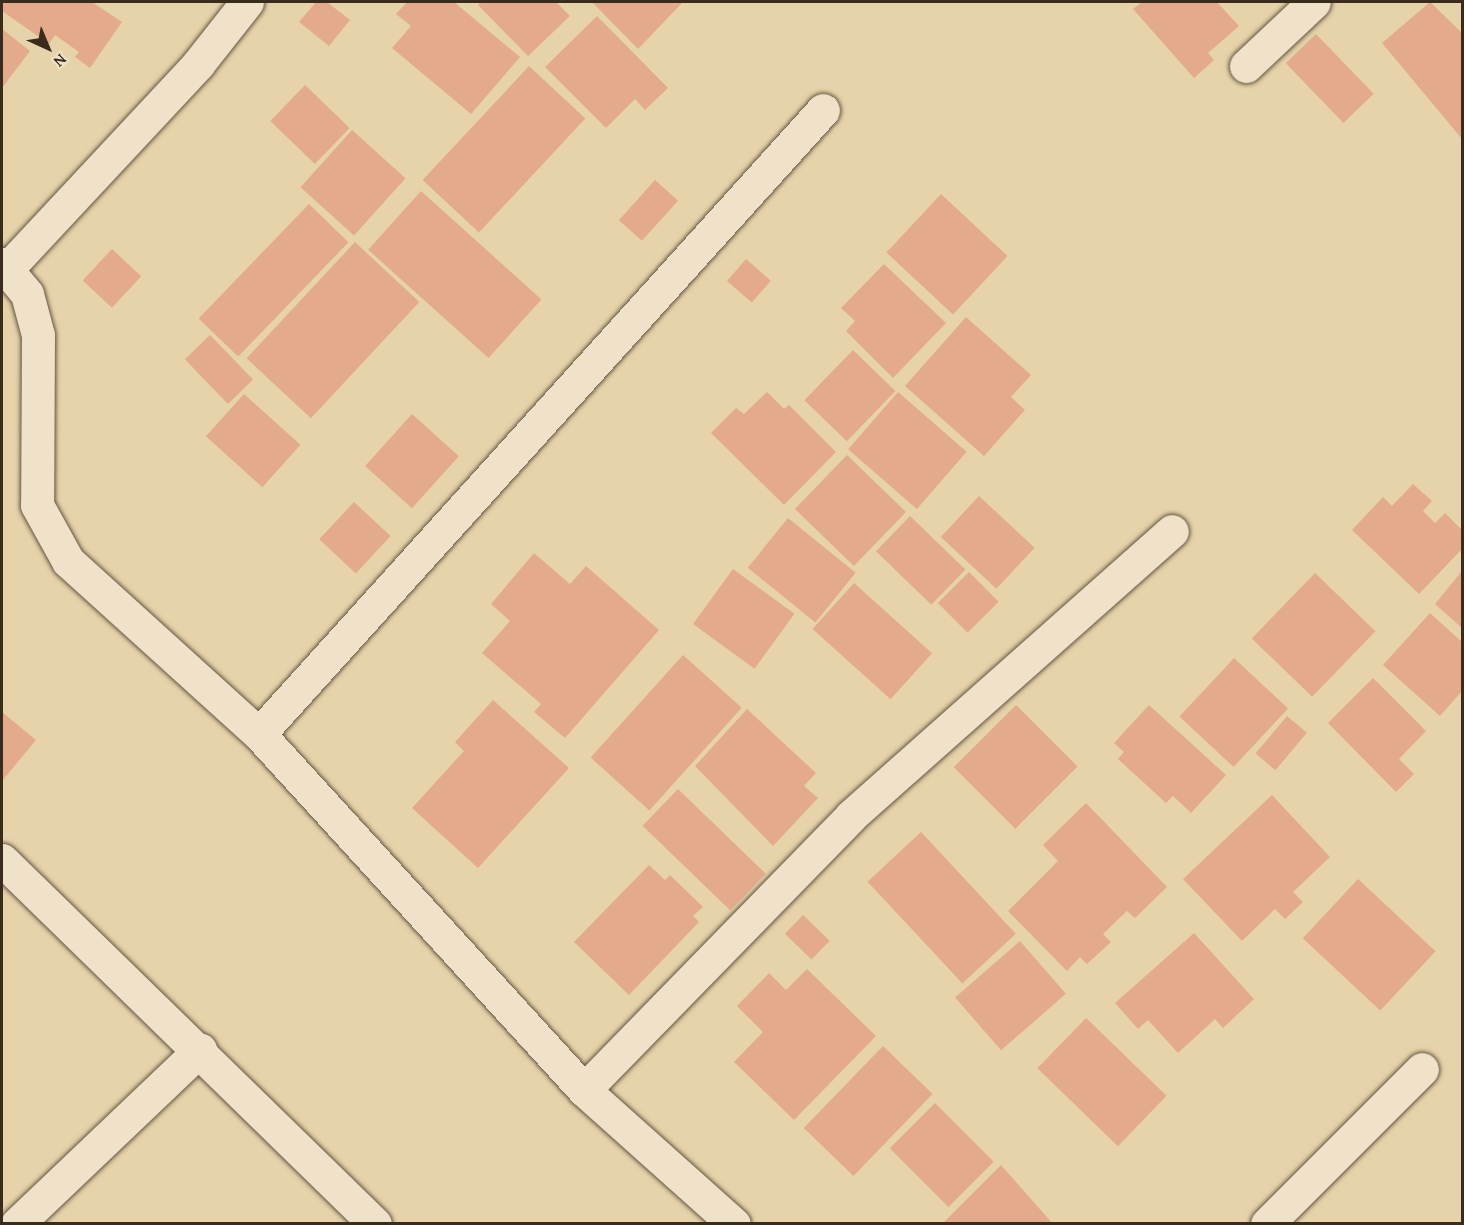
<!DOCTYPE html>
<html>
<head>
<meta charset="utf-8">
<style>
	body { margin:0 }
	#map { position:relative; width:1464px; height:1225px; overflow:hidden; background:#e6d3aa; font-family:"Gentium Book Plus",serif }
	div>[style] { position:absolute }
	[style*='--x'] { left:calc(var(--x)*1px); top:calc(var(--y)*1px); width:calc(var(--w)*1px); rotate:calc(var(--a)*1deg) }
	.building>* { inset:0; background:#e3ab8c; transform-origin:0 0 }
	.roads { filter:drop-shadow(0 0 2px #655640) drop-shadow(0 0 2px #655640) }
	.minor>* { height:33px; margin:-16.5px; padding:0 16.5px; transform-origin:16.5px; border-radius:16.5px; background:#efe2c8 }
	span { translate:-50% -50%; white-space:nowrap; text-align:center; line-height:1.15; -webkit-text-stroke:6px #efe2c8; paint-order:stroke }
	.frame { position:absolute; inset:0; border:3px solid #3a2c1c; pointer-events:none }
	.north { position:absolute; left:18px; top:18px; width:60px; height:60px; -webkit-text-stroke:4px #efe2c8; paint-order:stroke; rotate:136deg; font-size:16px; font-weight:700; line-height:24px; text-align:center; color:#3a2c1c }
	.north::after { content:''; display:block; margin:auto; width:21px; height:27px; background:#3a2c1c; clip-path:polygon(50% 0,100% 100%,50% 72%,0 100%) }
</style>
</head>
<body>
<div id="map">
	<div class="building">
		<i style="clip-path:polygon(2px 2px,92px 2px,122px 22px,90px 68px,75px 57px,79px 52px,55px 35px,49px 44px,2px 11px)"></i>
		<i style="clip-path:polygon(316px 2px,327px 2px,350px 20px,329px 46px,299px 22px)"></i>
		<i style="clip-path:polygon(407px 2px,454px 2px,520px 57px,471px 114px,392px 48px,411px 26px,396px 14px)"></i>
		<i style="clip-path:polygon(481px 2px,556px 2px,570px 16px,528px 56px,478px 5px)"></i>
		<i style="clip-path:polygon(592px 2px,683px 2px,638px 49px)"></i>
		<i style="clip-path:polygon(1142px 2px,1217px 2px,1239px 26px,1208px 53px,1214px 60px,1194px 78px,1133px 9px)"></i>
		<i style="clip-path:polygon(1430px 2px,1462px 33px,1462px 139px,1382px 43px)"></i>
		<i style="clip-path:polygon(597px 16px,668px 88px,645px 110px,635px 99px,606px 128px,545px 67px)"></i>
		<i style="clip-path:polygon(2px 29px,30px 51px,2px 88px)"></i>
		<i style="left:1316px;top:34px;width:83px;height:42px;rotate:46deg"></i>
		<i style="left:529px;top:66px;width:77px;height:156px;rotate:43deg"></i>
		<i style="left:305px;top:85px;width:62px;height:50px;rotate:44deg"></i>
		<i style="left:352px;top:130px;width:72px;height:77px;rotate:42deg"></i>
		<i style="left:655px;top:180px;width:31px;height:54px;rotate:42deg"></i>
		<i style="left:421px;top:191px;width:162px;height:79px;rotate:42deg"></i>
		<i style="left:941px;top:194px;width:91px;height:80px;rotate:43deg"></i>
		<i style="left:309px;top:204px;width:55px;height:159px;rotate:44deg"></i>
		<i style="left:355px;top:242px;width:88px;height:159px;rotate:43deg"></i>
		<i style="left:112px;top:249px;width:40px;height:43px;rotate:43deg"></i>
		<i style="left:746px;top:259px;width:33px;height:29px;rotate:41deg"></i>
		<i style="clip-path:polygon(884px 264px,946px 323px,893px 378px,846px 331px,855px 321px,841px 308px)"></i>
		<i style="clip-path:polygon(966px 317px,1031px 375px,1011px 397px,1025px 410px,984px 456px,905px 386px)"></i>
		<i style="left:210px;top:335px;width:62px;height:35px;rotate:46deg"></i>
		<i style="left:853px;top:350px;width:59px;height:70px;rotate:44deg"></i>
		<i style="clip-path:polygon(767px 392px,784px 409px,789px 405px,836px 452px,784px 505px,711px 433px,736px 408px,744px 414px)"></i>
		<i style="left:898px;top:392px;width:91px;height:76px;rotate:41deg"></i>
		<i style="left:244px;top:394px;width:76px;height:57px;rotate:42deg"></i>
		<i style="left:412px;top:414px;width:63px;height:70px;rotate:42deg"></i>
		<i style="left:847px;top:455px;width:82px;height:75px;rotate:44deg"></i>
		<i style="clip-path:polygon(1413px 484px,1432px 501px,1423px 511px,1435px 523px,1445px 513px,1462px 530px,1462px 549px,1419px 594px,1352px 530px,1383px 497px,1392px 506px)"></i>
		<i style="left:979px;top:496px;width:76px;height:56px;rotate:43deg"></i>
		<i style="left:354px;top:502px;width:50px;height:51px;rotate:43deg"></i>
		<i style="left:910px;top:516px;width:77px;height:49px;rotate:44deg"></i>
		<i style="left:788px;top:518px;width:87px;height:64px;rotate:39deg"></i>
		<i style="clip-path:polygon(534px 553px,570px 584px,586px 566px,659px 630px,565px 738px,534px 712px,541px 704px,482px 653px,510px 621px,491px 604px)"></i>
		<i style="left:733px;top:569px;width:76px;height:68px;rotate:36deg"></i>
		<i style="clip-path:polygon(1462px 571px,1462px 628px,1435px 604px)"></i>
		<i style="left:969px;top:572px;width:42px;height:44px;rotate:45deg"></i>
		<i style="left:1315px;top:573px;width:84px;height:91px;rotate:44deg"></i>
		<i style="left:854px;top:583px;width:105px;height:62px;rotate:42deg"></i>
		<i style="clip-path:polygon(1430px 613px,1462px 642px,1462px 691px,1440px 716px,1383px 665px)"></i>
		<i style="left:683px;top:655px;width:79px;height:138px;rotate:42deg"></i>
		<i style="left:1234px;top:658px;width:74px;height:80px;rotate:43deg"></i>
		<i style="clip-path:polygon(1373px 678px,1426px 731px,1399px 759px,1414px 774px,1396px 792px,1328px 723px)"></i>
		<i style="clip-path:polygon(493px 700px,569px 768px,478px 868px,412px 808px,464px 751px,455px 742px)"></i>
		<i style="left:1016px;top:705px;width:87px;height:88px;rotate:45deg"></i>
		<i style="clip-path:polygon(1149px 705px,1226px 775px,1191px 813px,1173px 796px,1166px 803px,1118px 759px,1124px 752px,1114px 743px)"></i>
		<i style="clip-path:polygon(747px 709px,816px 773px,804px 786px,818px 798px,773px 846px,695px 766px)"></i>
		<i style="clip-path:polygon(2px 712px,36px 740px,2px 781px)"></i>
		<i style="left:1287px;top:716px;width:26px;height:49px;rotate:40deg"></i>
		<i style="left:678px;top:789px;width:122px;height:51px;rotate:44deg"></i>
		<i style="clip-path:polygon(1272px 795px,1330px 857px,1293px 892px,1303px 902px,1285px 919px,1275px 909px,1242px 941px,1183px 879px)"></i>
		<i style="clip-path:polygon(1086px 803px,1167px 887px,1135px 918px,1127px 911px,1103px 934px,1111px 942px,1087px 964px,1080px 957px,1067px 971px,1008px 911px,1058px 861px,1043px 845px)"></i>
		<i style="left:921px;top:832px;width:139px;height:73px;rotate:47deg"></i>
		<i style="clip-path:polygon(649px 865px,665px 880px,670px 875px,703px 907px,693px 916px,699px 922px,629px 995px,574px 942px)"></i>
		<i style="left:1358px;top:879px;width:106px;height:81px;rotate:43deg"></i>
		<i style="left:803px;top:915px;width:37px;height:26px;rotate:44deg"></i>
		<i style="clip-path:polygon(1194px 933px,1254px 999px,1223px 1028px,1215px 1019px,1178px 1053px,1148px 1020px,1138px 1029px,1115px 1003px)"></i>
		<i style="left:1020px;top:941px;width:70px;height:86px;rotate:49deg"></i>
		<i style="clip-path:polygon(807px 969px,876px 1036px,794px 1120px,734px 1062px,763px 1032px,737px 1006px,769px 973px,786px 990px)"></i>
		<i style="left:1086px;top:1018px;width:112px;height:70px;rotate:44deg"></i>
		<i style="left:883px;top:1046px;width:69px;height:114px;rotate:44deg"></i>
		<i style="left:935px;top:1103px;width:83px;height:64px;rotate:45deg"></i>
		<i style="clip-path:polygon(1001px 1165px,1053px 1224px,942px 1224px)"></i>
	</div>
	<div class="roads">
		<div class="minor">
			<i style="--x:1246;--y:66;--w:93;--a:-43.3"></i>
			<i style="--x:2;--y:264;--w:39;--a:50"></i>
			<i style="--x:27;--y:294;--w:42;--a:75"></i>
			<i style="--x:38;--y:335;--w:170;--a:90.3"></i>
			<i style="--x:37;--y:505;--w:64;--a:61"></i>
			<i style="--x:68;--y:561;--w:258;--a:42.2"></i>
			<i style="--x:259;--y:734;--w:482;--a:47.6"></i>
			<i style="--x:584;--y:1090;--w:201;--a:41.8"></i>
			<i style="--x:8;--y:268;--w:279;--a:-47"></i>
			<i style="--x:198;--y:64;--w:79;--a:-51.7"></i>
			<i style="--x:259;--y:734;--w:841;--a:-47.89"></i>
			<i style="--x:2;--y:860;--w:521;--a:44.3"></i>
			<i style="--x:584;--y:1090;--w:383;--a:-45.7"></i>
			<i style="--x:851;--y:816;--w:429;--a:-41.6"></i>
			<i style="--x:17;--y:1224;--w:253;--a:-43.6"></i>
			<i style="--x:1267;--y:1224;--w:219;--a:-45"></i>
		</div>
	</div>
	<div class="frame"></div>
	<div class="north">N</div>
</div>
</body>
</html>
